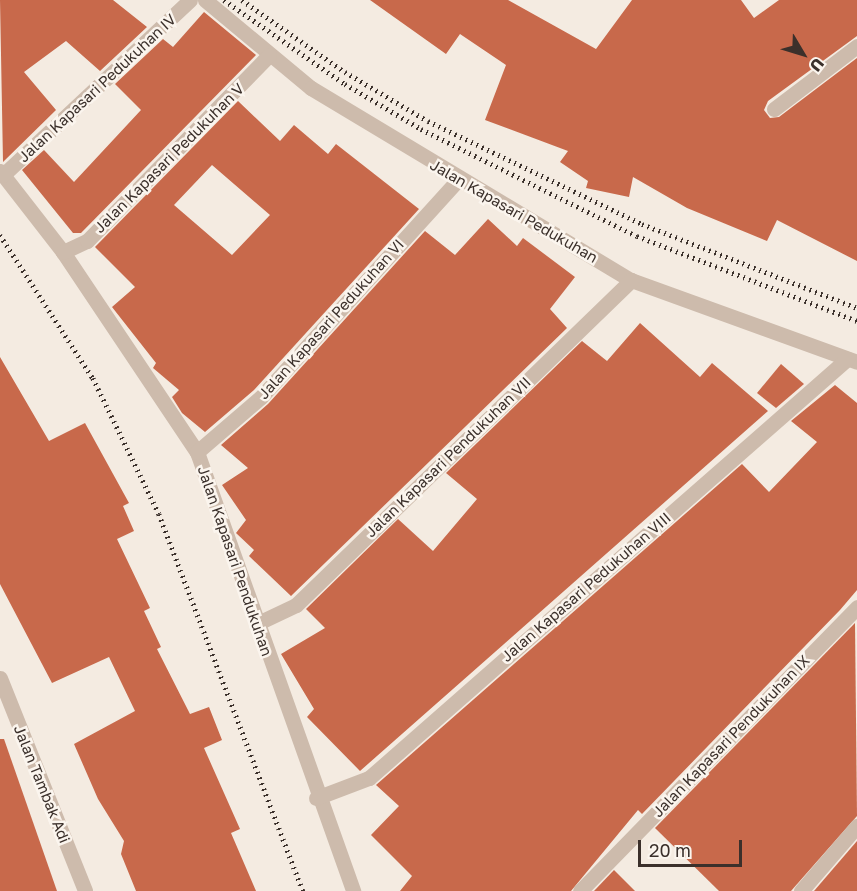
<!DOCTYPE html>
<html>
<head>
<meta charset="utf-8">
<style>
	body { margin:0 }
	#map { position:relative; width:857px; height:891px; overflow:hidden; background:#f4ebe1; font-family:"Golos Text",sans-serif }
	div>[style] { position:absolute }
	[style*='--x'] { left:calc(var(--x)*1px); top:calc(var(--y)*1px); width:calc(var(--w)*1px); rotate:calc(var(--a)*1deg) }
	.building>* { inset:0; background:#c8694b }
	.minor>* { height:15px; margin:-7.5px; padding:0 7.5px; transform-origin:7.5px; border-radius:7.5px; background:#cdbbac }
	.rail>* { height:4.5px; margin-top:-2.25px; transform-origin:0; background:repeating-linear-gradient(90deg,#3b302b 0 1.5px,transparent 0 6px) }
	span { translate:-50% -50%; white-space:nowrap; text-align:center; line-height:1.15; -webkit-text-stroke:5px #fbf5ee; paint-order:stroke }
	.street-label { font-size:15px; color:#3b302b }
	.north { position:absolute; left:773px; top:24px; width:60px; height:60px; -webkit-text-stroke:4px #fbf5ee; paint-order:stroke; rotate:128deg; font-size:16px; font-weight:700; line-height:24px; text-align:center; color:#3b302b }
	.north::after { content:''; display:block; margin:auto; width:21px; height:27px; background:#3b302b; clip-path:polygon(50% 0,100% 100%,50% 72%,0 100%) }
	.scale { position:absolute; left:638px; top:840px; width:104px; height:27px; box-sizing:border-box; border:3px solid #3b302b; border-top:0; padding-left:8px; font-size:18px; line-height:21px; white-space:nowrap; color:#3b302b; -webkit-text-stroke:4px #fbf5ee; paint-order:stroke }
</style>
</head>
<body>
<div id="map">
	<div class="building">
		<i style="clip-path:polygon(0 0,113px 0,147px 27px,100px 71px,66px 41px,24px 72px,56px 110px,3px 162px)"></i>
		<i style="clip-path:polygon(370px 0,508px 0,596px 49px,632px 0,741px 0,754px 18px,779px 0,857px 0,857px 36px,768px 101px,764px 110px,770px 118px,779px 117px,857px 58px,857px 261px,777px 220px,767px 241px,687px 208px,633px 177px,629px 197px,586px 188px,588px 181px,560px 162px,568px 151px,485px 120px,506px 65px,460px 34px,446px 54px)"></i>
		<i style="clip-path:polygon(204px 12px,256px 55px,81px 233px,73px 233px,22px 170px,44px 150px,74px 182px,141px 110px,115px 84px,163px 39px,173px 47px)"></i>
		<i style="clip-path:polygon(evenodd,238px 101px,280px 141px,294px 125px,328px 154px,336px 144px,419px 209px,254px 390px,205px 432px,182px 413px,172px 397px,179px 390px,153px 368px,156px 363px,112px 307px,135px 287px,95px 247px,238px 101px,212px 165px,270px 215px,232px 255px,174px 205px,212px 165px)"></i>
		<i style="clip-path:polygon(488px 219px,517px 246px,523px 238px,575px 277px,550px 309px,567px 328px,291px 596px,249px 556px,254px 550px,236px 533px,246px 520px,222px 485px,248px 468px,221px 445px,268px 404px,425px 231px,455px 255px)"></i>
		<i style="clip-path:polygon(640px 323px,700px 377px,712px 363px,768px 411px,360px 771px,307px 717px,314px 709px,281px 654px,325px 628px,306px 609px,398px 519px,433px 551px,477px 499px,446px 473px,582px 341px,607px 361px)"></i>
		<i style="clip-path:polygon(0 357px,49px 441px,85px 423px,129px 503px,123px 506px,134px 531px,117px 539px,150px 608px,144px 611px,161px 647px,157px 649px,190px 714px,209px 707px,222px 740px,204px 748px,240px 829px,231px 833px,256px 891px,136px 891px,121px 854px,124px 841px,98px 799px,74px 744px,135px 711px,109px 657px,52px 683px,0 584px)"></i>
		<i style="clip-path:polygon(781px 364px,804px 384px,776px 408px,757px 393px)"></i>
		<i style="clip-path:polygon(835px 385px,857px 403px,857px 590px,840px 610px,642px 814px,638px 810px,571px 891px,400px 891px,412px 876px,371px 835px,399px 806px,376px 785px,742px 464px,769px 492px,817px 442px,791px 421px)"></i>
		<i style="clip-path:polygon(855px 623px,857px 816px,791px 891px,719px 891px,655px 828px)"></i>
		<i style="clip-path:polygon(0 739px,4px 739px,57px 891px,0 891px)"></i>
		<i style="clip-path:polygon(857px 841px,857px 891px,814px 891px)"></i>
		<i style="clip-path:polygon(614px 870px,635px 891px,594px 891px)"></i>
	</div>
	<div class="minor">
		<i style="--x:205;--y:0;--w:138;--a:39.7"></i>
		<i style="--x:311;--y:88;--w:373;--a:31"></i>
		<i style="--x:631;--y:280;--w:240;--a:19.9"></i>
		<i style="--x:774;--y:109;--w:104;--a:-37.2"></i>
		<i style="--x:0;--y:171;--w:103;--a:52.1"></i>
		<i style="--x:63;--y:252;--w:241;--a:56.2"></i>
		<i style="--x:197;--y:452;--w:466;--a:70.4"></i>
		<i style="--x:3;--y:175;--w:256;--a:-43.1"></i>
		<i style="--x:63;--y:252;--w:26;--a:-25"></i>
		<i style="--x:87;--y:241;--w:260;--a:-45.6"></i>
		<i style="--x:197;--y:452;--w:84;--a:-40.7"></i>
		<i style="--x:261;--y:397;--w:294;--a:-47.8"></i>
		<i style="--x:258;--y:623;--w:42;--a:-25.3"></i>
		<i style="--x:296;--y:605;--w:467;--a:-44.1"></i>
		<i style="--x:0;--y:678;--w:229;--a:68.2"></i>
		<i style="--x:316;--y:798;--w:57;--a:-20.7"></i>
		<i style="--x:369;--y:778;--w:636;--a:-41.24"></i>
		<i style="--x:580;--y:891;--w:397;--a:-45.7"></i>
		<i style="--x:801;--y:891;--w:86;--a:-49.3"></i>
	</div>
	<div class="rail">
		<i style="--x:224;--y:0;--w:147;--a:34.8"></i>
		<i style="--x:345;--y:84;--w:88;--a:30.6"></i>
		<i style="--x:421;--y:129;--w:241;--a:26.4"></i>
		<i style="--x:637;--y:236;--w:236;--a:21.1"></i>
		<i style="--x:242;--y:0;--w:126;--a:35"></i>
		<i style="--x:345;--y:72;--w:96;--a:30.6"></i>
		<i style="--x:428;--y:121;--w:237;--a:25.7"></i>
		<i style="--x:642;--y:224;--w:231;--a:21.3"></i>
		<i style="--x:0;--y:235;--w:171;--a:57"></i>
		<i style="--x:93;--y:378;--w:151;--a:64.1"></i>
		<i style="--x:159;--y:514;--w:404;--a:69.1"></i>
	</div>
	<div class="street-label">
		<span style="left:97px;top:88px;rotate:-43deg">Jalan Kapasari Pedukuhan IV</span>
		<span style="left:169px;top:158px;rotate:-45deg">Jalan Kapasari Pedukuhan V</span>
		<span style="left:514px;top:211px;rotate:30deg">Jalan Kapasari Pedukuhan</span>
		<span style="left:331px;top:319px;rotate:-48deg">Jalan Kapasari Pedukuhan VI</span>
		<span style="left:448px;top:457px;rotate:-44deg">Jalan Kapasari Pendukuhan VII</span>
		<span style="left:235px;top:561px;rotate:71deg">Jalan Kapasari Pendukuhan</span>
		<span style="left:586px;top:587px;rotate:-41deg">Jalan Kapasari Pedukuhan VIII</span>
		<span style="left:731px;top:736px;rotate:-46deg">Jalan Kapasari Pendukuhan IX</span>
		<span style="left:42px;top:784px;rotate:68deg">Jalan Tambak Adi</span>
	</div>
	<div class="north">U</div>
	<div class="scale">20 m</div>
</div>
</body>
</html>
